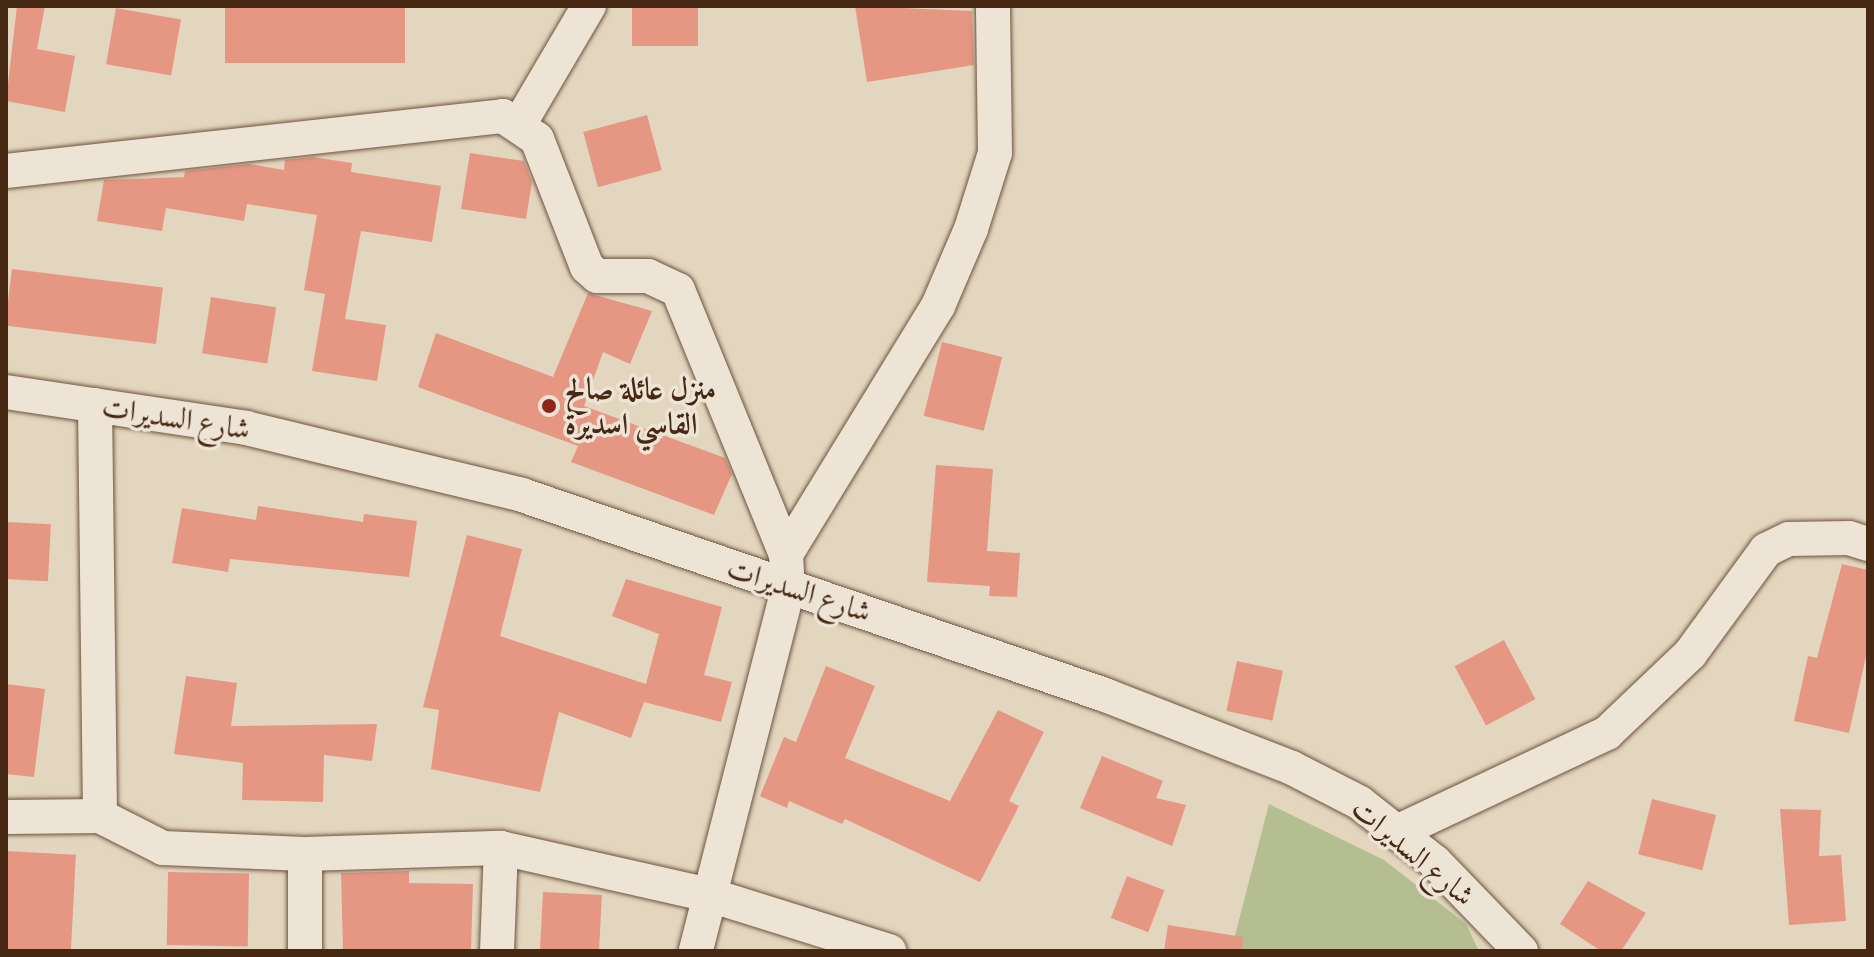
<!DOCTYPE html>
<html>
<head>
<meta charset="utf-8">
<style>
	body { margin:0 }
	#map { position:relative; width:1874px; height:957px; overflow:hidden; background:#e3d6be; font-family:"EB Garamond",Amiri,serif }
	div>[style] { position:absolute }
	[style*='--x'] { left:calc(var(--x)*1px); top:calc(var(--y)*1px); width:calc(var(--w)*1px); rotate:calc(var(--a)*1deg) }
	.green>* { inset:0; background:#b4be91 }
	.building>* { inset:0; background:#e59783; transform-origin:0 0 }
	.roads { filter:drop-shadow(0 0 2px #6d543e) drop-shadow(0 0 2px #6d543e) }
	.minor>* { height:34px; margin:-17px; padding:0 17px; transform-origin:17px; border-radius:17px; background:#ede4d5 }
	.dots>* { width:22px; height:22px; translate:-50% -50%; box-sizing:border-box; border:4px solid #ede4d5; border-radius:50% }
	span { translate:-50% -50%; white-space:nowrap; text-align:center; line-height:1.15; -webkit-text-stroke:7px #ede4d5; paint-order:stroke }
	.poi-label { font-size:30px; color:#462813; font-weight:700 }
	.left { translate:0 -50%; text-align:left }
	.street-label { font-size:30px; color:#462813 }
	.frame { position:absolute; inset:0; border:8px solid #462813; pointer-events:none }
</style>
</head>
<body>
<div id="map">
	<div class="green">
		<i style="clip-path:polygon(1269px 804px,1384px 860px,1466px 924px,1479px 951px,1231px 951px)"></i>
	</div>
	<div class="building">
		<i style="clip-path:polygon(17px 6px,45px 6px,37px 49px,75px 56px,65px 112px,6px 101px)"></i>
		<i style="left:225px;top:6px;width:180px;height:57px"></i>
		<i style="left:632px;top:6px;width:66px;height:40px"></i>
		<i style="clip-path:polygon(855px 6px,972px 11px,974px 65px,867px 82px)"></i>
		<i style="left:116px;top:8px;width:66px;height:57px;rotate:10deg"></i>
		<i style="left:647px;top:115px;width:57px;height:66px;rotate:75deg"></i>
		<i style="clip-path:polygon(470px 153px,524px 161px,532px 182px,526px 219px,461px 209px)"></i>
		<i style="clip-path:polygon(313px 157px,352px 163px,351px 172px,441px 186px,432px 242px,361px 231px,345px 319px,386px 325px,377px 381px,312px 371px,325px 294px,304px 290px,317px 215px,247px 204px,244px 221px,166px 208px,162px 231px,97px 221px,104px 180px,184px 177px,185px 171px,249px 164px,284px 170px,285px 160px)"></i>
		<i style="left:12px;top:269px;width:152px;height:57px;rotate:7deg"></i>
		<i style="clip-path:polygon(588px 293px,652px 311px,630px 364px,603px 352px,584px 406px,725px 458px,732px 474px,714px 515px,571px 462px,578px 446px,418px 387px,436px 333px,553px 377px)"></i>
		<i style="left:211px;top:297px;width:66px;height:57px;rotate:9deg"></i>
		<i style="left:942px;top:342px;width:62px;height:76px;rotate:14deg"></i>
		<i style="clip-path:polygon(936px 465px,993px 469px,987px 551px,1020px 553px,1017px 597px,989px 596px,990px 586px,927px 582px)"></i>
		<i style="clip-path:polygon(258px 506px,363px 522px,364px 514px,417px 521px,409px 577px,230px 559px,228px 572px,172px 563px,182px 508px,256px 520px)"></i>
		<i style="left:6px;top:522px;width:45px;height:57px;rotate:3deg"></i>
		<i style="clip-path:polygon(467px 535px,522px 549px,500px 636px,646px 684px,659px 634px,612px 616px,626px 579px,722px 607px,704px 675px,732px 682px,721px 722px,644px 702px,631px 738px,559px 712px,540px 792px,431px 769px,439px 710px,423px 707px)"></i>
		<i style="clip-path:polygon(1842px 564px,1868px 570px,1868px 647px,1849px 733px,1794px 721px,1808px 656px,1817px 658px)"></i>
		<i style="left:1504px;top:640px;width:67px;height:56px;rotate:62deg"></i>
		<i style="left:1237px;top:661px;width:47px;height:51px;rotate:12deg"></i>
		<i style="clip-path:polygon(826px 666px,875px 686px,845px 758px,950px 801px,998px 710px,1044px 732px,1009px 801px,1019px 806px,980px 882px,845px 819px,842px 824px,789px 801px,787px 808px,760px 796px,784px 737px,796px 742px)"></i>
		<i style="clip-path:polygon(186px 676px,237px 683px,231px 726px,377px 724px,372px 761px,324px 755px,323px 802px,242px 800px,243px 763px,174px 754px)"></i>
		<i style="clip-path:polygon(6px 684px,45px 689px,34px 777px,6px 774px)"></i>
		<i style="clip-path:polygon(1102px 756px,1163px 781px,1156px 798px,1186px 805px,1172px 846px,1080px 808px)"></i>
		<i style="left:1652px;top:799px;width:66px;height:57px;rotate:14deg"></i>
		<i style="clip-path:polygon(1780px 809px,1821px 810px,1819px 856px,1841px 855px,1846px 921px,1789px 925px)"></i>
		<i style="left:6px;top:851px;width:70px;height:100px;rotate:3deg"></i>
		<i style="clip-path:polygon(409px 871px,409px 883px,473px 884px,471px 951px,343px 951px,341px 873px)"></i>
		<i style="left:168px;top:872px;width:81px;height:73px;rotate:1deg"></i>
		<i style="left:1127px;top:876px;width:40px;height:45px;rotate:21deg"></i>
		<i style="clip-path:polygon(1588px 881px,1646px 913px,1621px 951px,1601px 951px,1560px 924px)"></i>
		<i style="left:543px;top:892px;width:59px;height:59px;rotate:3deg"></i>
		<i style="clip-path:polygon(1168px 925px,1243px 937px,1242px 951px,1164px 951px)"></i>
	</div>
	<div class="roads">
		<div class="minor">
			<i style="--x:520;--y:123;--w:136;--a:-59.5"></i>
			<i style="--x:6;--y:171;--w:500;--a:-6.31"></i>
			<i style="--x:503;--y:116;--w:41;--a:34.1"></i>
			<i style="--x:537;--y:139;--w:137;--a:68.7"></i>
			<i style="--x:587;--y:267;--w:13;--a:42"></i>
			<i style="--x:597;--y:276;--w:51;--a:0"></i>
			<i style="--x:648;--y:276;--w:33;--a:25"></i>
			<i style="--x:678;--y:290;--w:285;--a:67.8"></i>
			<i style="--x:786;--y:554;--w:35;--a:87"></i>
			<i style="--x:788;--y:589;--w:374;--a:104.3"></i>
			<i style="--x:6;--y:392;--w:243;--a:8.5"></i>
			<i style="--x:246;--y:428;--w:284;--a:13.6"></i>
			<i style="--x:522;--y:495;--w:616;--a:18.93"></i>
			<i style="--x:1105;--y:695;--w:201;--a:21.3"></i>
			<i style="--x:1292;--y:768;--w:76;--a:27.2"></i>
			<i style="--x:1360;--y:803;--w:95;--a:38.2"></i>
			<i style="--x:1435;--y:862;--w:124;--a:46"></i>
			<i style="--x:95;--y:405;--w:411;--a:89.3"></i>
			<i style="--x:786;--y:554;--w:291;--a:-58.5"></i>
			<i style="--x:938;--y:306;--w:84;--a:-66.8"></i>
			<i style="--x:971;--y:229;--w:80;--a:-72.5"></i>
			<i style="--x:995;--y:153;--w:147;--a:-90.8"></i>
			<i style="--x:6;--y:817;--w:94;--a:-0.6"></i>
			<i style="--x:100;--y:816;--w:71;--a:26.9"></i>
			<i style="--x:163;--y:848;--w:142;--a:2.4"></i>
			<i style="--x:305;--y:854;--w:196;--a:-1.8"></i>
			<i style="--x:501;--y:848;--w:214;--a:12.7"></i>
			<i style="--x:710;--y:895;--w:188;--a:17.4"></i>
			<i style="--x:1397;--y:832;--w:232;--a:-25.2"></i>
			<i style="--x:1607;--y:733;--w:115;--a:-43.6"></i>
			<i style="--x:1690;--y:654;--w:129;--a:-53.8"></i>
			<i style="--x:1766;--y:550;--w:25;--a:-26"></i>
			<i style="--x:1789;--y:539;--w:60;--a:-1"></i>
			<i style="--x:1849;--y:538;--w:20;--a:18"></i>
			<i style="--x:305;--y:854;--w:97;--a:90"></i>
			<i style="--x:497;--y:951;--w:103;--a:-87.8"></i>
		</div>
	</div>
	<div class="dots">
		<i style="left:549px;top:406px;background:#8f2418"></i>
	</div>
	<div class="poi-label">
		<span class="left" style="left:565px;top:406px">منزل عائلة صالح<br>القاسي اسديرة</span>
	</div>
	<div class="street-label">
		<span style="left:176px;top:418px;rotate:9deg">شارع السديرات</span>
		<span style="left:799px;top:590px;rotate:18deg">شارع السديرات</span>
		<span style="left:1413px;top:852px;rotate:40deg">شارع السديرات</span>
	</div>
	<div class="frame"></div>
</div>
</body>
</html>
